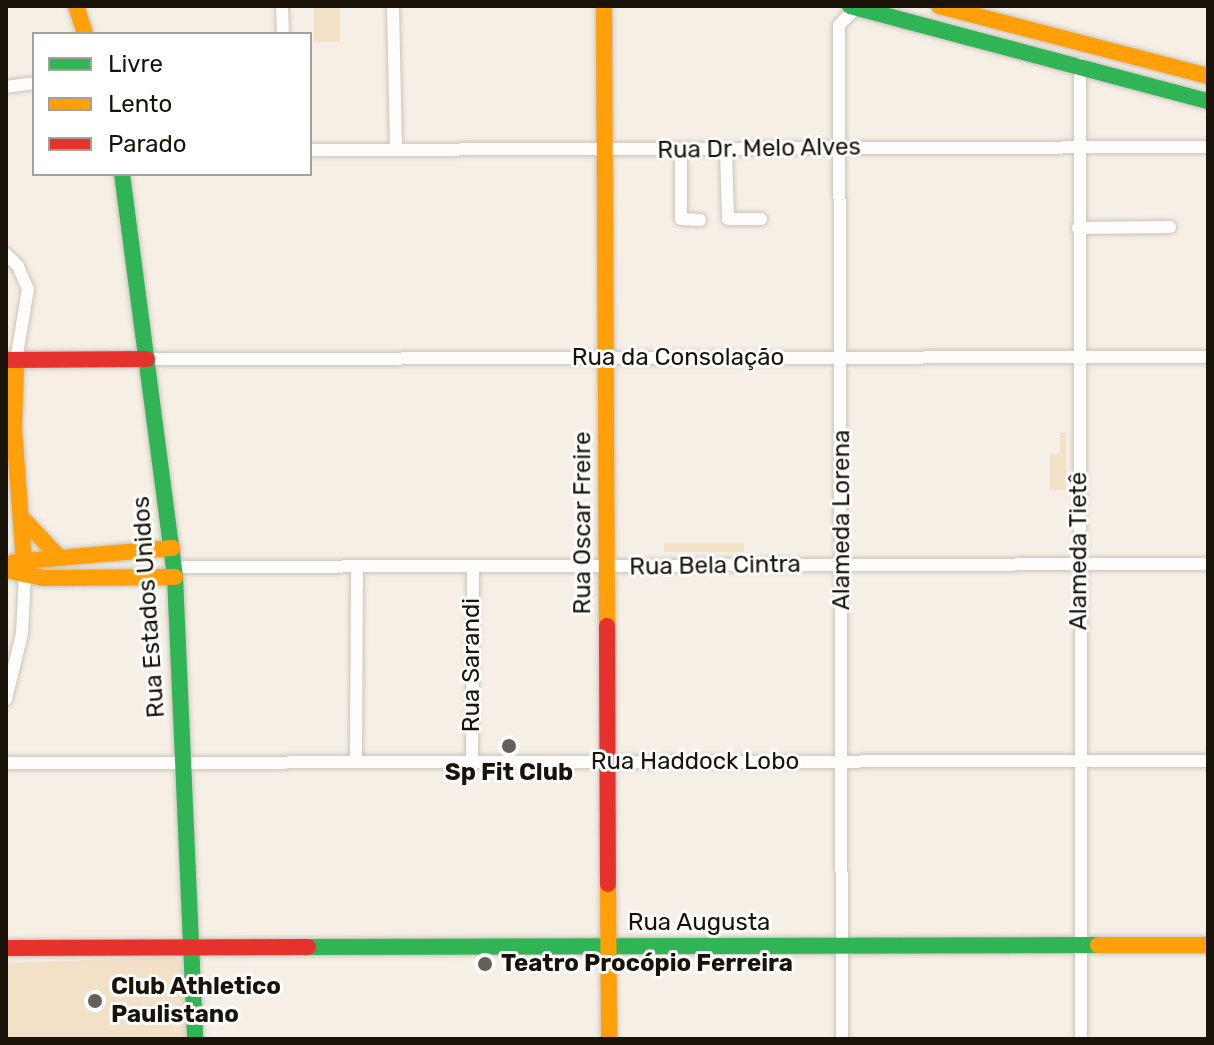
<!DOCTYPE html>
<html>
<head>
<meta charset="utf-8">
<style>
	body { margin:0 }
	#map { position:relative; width:1214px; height:1045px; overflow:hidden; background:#f6efe6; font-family:Rubik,sans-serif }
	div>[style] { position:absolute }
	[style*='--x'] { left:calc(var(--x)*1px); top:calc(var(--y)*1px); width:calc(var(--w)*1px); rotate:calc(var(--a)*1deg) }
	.green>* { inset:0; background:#f2e0c7; transform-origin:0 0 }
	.roads { filter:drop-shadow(0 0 2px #cac3b9) drop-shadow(0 0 2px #cac3b9) }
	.street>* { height:12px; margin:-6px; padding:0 6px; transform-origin:6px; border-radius:6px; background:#fefdfb }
	.fast>* { height:16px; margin:-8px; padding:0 8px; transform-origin:8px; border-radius:8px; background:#30b455 }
	.slow>* { height:16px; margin:-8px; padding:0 8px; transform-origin:8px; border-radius:8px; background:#ff9f0a }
	.jam>* { height:16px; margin:-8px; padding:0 8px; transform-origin:8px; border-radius:8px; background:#e5322d }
	.dots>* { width:22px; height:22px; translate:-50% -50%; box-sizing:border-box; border:4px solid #fff; border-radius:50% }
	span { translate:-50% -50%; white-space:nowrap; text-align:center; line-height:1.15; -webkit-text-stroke:6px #fff; paint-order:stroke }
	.street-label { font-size:24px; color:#1a1309 }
	.poi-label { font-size:24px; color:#1a1309; font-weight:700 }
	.left { translate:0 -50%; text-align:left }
	.frame { position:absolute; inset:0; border:8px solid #1a1309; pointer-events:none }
	.legend { position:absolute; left:32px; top:32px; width:280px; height:144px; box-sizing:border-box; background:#fff; border:2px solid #a3a19d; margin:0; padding:10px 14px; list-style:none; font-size:24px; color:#1a1309 }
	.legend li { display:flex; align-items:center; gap:16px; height:40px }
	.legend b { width:40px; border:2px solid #a3a19d }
</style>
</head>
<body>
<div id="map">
	<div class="green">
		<i style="left:314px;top:6px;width:26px;height:36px"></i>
		<i style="clip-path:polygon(1060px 433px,1066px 433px,1066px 490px,1050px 490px,1050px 455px,1060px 454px)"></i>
		<i style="left:664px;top:543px;width:80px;height:9px"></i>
		<i style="clip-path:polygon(176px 957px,182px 964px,186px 1039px,6px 1039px,6px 963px)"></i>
	</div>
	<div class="roads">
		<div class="street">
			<i style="--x:282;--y:6;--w:28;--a:88"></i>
			<i style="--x:393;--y:6;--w:144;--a:88.8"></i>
			<i style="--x:1080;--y:64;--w:975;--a:89.94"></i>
			<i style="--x:6;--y:87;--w:28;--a:-8"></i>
			<i style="--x:310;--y:150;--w:898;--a:-0.19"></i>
			<i style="--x:681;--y:151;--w:68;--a:90"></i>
			<i style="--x:681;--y:219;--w:19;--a:3"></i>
			<i style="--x:726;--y:151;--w:68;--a:88.3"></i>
			<i style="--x:728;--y:219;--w:33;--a:0"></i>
			<i style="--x:1078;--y:228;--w:92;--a:-0.6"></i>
			<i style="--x:6;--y:254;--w:17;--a:45"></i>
			<i style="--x:18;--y:266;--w:25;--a:67"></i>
			<i style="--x:28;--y:289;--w:73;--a:99.5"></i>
			<i style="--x:147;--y:359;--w:1061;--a:-0.11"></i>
			<i style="--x:174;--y:567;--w:1034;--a:-0.17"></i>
			<i style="--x:6;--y:699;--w:67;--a:-76.2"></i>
			<i style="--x:22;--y:634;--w:59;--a:-87.1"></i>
			<i style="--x:356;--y:762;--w:194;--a:-89.7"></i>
			<i style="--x:6;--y:763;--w:1202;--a:-0.1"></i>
			<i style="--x:472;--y:764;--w:197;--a:-89.7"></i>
			<i style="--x:842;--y:1039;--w:1014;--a:-90.17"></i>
			<i style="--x:839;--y:25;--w:24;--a:-45"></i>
		</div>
		<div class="fast">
			<i style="--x:850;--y:6;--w:370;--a:14.9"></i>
			<i style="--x:122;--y:174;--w:406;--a:82.5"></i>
			<i style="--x:175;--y:577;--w:462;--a:87.5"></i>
			<i style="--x:308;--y:947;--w:790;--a:-0.15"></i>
		</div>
		<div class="slow">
			<i style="--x:76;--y:6;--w:29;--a:72"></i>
			<i style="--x:604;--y:6;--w:620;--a:89.72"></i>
			<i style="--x:939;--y:6;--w:278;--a:14.6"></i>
			<i style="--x:16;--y:361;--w:68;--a:91.7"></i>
			<i style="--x:14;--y:429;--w:146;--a:85.7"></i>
			<i style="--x:22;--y:518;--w:51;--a:46.6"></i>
			<i style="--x:14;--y:562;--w:159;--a:-5.1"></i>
			<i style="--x:6;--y:570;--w:38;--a:12"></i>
			<i style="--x:43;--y:578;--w:132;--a:-0.4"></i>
			<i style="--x:608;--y:884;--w:155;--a:89.6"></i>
			<i style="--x:1098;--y:945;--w:110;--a:0"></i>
		</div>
		<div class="jam">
			<i style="--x:8;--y:360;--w:139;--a:-0.4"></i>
			<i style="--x:607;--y:626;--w:258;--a:89.8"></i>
			<i style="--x:6;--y:948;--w:302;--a:-0.2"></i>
		</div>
	</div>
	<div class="dots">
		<i style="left:509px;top:746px;background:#676056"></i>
		<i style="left:485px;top:964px;background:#676056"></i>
		<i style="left:95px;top:1001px;background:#676056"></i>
	</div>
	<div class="street-label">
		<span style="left:759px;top:149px;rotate:-1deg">Rua Dr. Melo Alves</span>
		<span style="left:678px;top:358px">Rua da Consolação</span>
		<span style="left:842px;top:520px;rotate:-90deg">Alameda Lorena</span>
		<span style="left:583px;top:523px;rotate:-90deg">Rua Oscar Freire</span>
		<span style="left:1079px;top:551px;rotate:-90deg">Alameda Tietê</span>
		<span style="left:715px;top:566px;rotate:-1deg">Rua Bela Cintra</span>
		<span style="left:149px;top:607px;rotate:-94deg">Rua Estados Unidos</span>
		<span style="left:472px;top:665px;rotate:-90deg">Rua Sarandi</span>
		<span style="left:695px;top:762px">Rua Haddock Lobo</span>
		<span style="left:699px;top:923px">Rua Augusta</span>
	</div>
	<div class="poi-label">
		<span style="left:509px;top:773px">Sp Fit Club</span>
		<span class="left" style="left:501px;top:964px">Teatro Procópio Ferreira</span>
		<span class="left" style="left:111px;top:1001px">Club Athletico<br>Paulistano</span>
	</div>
	<div class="frame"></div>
	<ul class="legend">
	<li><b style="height:10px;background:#30b455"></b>Livre</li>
	<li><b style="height:10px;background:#ff9f0a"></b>Lento</li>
	<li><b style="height:10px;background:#e5322d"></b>Parado</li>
	</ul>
</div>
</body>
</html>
